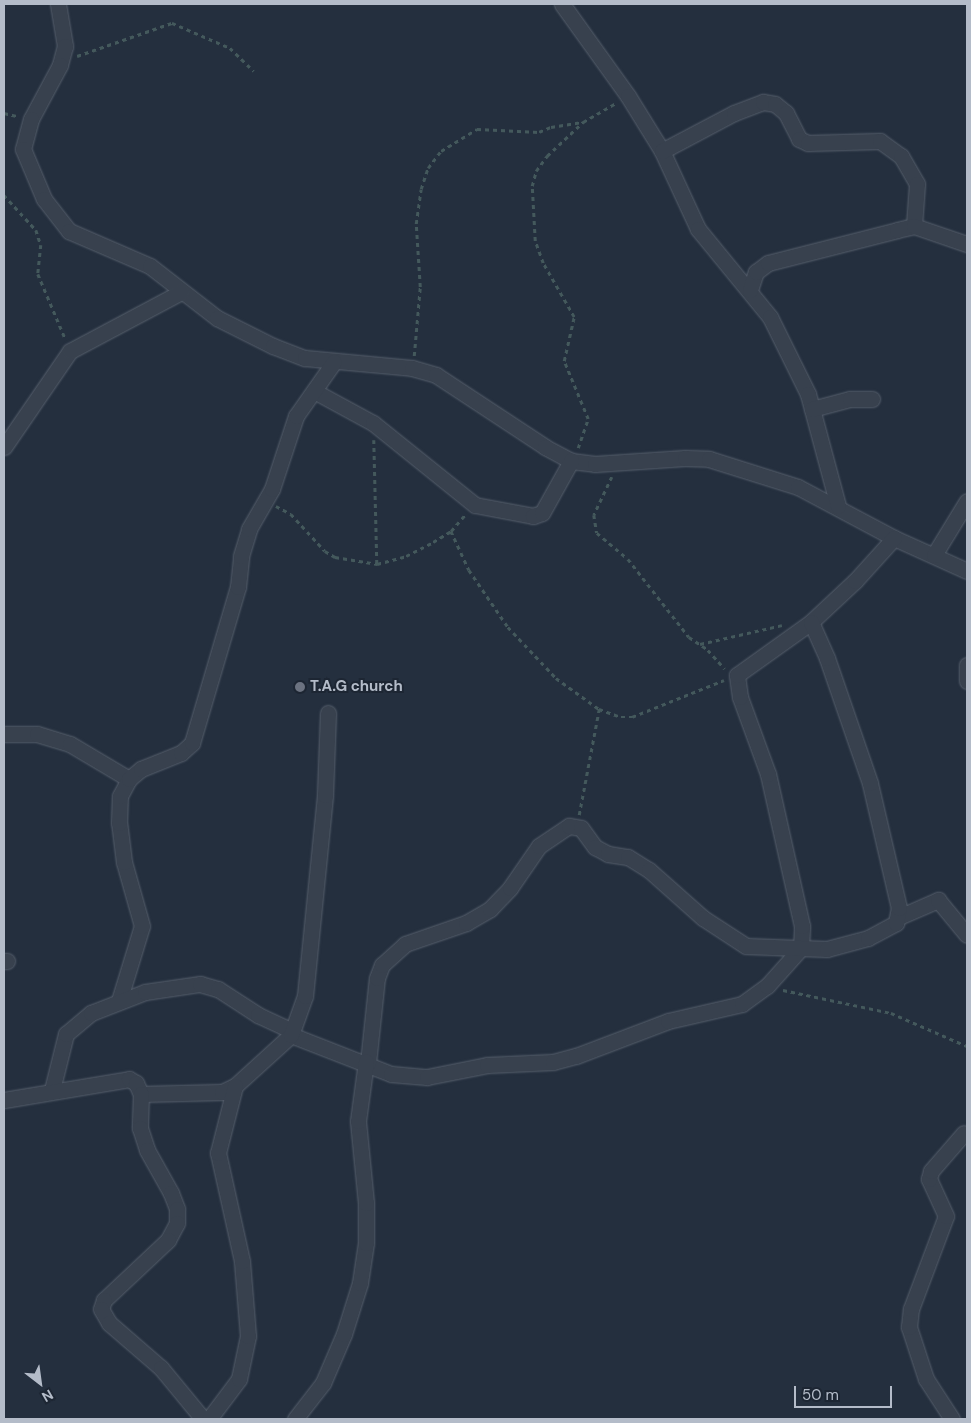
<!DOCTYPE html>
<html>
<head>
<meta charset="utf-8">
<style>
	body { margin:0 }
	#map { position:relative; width:971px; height:1423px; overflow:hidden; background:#242f3e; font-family:"DM Sans",sans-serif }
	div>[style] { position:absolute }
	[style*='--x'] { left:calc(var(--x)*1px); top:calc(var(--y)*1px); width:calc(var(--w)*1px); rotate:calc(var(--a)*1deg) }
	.path>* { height:2.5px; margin-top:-1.25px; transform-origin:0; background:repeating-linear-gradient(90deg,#44595c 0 4px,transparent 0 8px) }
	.roads { filter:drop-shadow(0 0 1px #565f6c) drop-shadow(0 0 1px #565f6c) }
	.minor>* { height:15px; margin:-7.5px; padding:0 7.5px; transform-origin:7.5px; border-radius:7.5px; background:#38414e }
	.dots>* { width:14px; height:14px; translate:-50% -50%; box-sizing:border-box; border:2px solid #1d2633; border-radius:50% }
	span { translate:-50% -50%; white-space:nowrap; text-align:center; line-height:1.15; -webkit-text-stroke:4px #1d2633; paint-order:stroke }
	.poi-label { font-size:15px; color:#b4bcc9; font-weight:700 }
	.left { translate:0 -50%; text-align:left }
	.frame { position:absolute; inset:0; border:5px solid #b4bcc9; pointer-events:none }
	.north { position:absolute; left:15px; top:1358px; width:50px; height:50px; -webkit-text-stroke:4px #1d2633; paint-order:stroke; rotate:150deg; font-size:14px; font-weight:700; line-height:20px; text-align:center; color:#b4bcc9 }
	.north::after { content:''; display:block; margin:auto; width:18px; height:22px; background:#b4bcc9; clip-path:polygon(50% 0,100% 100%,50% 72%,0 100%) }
	.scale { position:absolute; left:794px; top:1386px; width:98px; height:22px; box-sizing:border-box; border:2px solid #b4bcc9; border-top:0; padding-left:6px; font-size:15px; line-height:18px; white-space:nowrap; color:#b4bcc9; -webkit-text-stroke:4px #1d2633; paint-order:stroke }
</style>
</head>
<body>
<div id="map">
	<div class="path">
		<i style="--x:77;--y:56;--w:101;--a:-19.2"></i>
		<i style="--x:172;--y:23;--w:63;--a:23.3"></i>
		<i style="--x:230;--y:48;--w:33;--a:44"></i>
		<i style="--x:4;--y:113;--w:13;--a:13"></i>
		<i style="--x:4;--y:195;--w:47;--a:47.6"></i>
		<i style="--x:36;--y:230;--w:16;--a:72"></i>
		<i style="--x:41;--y:245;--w:29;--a:96"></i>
		<i style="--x:38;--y:274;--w:69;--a:67.1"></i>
		<i style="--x:414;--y:356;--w:69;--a:-85"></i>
		<i style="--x:420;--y:287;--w:63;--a:-93.6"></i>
		<i style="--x:416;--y:224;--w:35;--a:-82"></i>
		<i style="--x:421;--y:189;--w:22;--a:-72"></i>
		<i style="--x:428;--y:168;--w:21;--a:-53"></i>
		<i style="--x:441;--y:151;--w:42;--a:-31.4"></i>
		<i style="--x:477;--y:129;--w:62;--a:2.8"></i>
		<i style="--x:539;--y:132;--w:13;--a:-23"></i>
		<i style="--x:551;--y:127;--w:30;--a:-9"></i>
		<i style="--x:374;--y:440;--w:124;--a:88.6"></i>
		<i style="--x:578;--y:448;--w:31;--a:-71"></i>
		<i style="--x:588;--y:419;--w:63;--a:-112.5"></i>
		<i style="--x:564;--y:361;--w:45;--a:-77.2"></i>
		<i style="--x:574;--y:317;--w:62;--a:-119.9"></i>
		<i style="--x:543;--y:263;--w:23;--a:-110"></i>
		<i style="--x:535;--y:241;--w:55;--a:-93.1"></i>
		<i style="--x:532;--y:186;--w:16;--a:-75"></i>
		<i style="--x:536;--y:171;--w:19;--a:-54"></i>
		<i style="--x:547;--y:156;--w:50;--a:-43.4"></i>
		<i style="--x:583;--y:122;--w:39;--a:-30"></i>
		<i style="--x:612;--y:477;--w:42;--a:115.3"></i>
		<i style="--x:594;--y:515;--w:18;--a:81"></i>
		<i style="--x:597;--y:533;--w:40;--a:40"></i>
		<i style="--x:628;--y:559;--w:99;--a:52"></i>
		<i style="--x:689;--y:637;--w:23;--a:34"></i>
		<i style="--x:708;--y:650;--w:25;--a:48"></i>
		<i style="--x:276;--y:506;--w:17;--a:28"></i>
		<i style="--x:291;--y:514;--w:50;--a:47.4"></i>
		<i style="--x:325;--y:551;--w:12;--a:31"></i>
		<i style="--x:335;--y:557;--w:43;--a:9.5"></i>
		<i style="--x:377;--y:564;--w:30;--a:-15"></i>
		<i style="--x:406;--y:556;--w:30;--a:-27"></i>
		<i style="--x:433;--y:542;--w:21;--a:-31"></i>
		<i style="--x:451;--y:531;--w:21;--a:-49"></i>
		<i style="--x:451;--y:531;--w:43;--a:65.2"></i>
		<i style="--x:469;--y:570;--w:69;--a:55.6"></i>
		<i style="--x:508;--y:627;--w:70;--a:46.7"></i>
		<i style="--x:556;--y:678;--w:53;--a:35.8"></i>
		<i style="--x:599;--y:709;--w:23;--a:20"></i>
		<i style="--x:621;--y:717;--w:11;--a:0"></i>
		<i style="--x:632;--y:717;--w:99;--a:-21.9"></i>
		<i style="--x:700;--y:644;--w:84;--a:-13"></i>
		<i style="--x:579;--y:815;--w:108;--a:-79.3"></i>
		<i style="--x:783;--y:990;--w:110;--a:12"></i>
		<i style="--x:891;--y:1013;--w:83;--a:23.5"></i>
	</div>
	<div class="roads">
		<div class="minor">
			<i style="--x:58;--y:4;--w:43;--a:80.5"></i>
			<i style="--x:65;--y:46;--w:20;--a:105"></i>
			<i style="--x:60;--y:65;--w:61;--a:118.2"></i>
			<i style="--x:31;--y:119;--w:31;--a:105"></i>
			<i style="--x:23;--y:149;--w:54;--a:67.2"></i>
			<i style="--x:44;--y:199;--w:41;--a:52"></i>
			<i style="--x:69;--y:231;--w:88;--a:23.4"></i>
			<i style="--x:150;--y:266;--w:85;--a:37.8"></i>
			<i style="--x:217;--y:318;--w:63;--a:26.6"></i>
			<i style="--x:273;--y:346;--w:34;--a:21"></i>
			<i style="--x:305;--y:358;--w:107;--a:5.3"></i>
			<i style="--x:412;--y:368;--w:25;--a:16"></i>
			<i style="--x:436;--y:375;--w:131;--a:33.4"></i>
			<i style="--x:545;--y:447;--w:30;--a:28"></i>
			<i style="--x:571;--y:461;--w:24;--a:7"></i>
			<i style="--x:595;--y:464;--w:90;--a:-3.8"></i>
			<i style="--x:685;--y:458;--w:24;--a:2"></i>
			<i style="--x:709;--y:459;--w:93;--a:17.5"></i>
			<i style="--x:798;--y:487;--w:109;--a:28"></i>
			<i style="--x:894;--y:538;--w:80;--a:24.3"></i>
			<i style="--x:562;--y:4;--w:113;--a:54.3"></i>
			<i style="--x:628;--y:96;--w:65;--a:58.3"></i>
			<i style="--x:662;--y:151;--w:86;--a:65.2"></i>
			<i style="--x:698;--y:229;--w:114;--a:50.7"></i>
			<i style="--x:770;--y:317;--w:86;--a:63.7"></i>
			<i style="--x:808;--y:394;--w:116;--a:75"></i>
			<i style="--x:662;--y:151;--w:81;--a:-27.8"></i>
			<i style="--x:734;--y:113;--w:31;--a:-21"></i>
			<i style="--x:763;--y:102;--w:12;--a:9"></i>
			<i style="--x:775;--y:104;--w:14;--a:39"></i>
			<i style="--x:786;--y:113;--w:29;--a:63"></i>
			<i style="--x:799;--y:139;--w:10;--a:24"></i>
			<i style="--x:808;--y:143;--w:72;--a:-1.6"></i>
			<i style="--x:880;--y:141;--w:26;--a:36"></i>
			<i style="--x:901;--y:156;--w:32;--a:60"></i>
			<i style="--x:917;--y:184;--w:42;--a:94.1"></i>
			<i style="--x:750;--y:290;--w:19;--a:-72"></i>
			<i style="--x:756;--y:272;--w:15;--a:-37"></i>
			<i style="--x:768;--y:263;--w:133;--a:-14.3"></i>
			<i style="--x:897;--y:230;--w:17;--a:-13"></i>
			<i style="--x:914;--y:226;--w:56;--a:18.8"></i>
			<i style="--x:314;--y:391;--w:67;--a:28.5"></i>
			<i style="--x:373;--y:423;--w:131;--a:38.8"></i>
			<i style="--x:475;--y:505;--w:59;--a:10.7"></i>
			<i style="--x:533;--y:516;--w:9;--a:-18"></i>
			<i style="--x:542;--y:513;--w:60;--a:-60.9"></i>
			<i style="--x:812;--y:409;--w:39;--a:-15"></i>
			<i style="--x:850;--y:399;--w:22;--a:0"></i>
			<i style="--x:4;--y:447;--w:116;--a:-55.5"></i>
			<i style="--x:70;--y:351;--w:126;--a:-28"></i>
			<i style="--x:934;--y:555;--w:63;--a:-58.6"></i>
			<i style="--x:967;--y:665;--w:16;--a:90"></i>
			<i style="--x:4;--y:734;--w:33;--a:0"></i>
			<i style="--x:37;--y:734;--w:34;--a:17"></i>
			<i style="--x:70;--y:744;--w:69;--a:30.7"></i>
			<i style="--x:899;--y:917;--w:43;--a:-23.6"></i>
			<i style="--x:938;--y:900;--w:45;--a:50.4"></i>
			<i style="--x:4;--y:961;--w:3;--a:0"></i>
			<i style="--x:119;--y:1001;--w:78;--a:-73"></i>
			<i style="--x:142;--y:926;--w:66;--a:-105.7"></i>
			<i style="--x:124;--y:862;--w:39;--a:-97"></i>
			<i style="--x:119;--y:823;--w:27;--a:-88"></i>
			<i style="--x:120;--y:796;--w:19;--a:-62"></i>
			<i style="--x:129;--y:779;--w:16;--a:-40"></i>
			<i style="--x:141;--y:769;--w:43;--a:-21.8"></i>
			<i style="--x:181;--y:753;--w:15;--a:-42"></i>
			<i style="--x:192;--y:743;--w:163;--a:-73.6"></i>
			<i style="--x:238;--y:587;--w:31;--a:-84"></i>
			<i style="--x:241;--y:556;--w:28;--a:-73"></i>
			<i style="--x:249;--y:529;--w:46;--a:-60.1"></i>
			<i style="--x:272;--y:489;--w:77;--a:-71.8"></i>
			<i style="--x:296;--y:416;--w:66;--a:-54.9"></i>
			<i style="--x:291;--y:1035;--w:107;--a:21.3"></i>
			<i style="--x:391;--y:1074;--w:36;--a:5"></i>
			<i style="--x:427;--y:1077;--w:61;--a:-11.3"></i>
			<i style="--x:487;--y:1065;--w:66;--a:-2.6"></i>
			<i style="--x:553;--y:1062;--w:24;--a:-15"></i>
			<i style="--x:576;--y:1056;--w:98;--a:-20.8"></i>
			<i style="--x:668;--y:1021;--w:76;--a:-12.9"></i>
			<i style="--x:742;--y:1004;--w:31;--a:-36"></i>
			<i style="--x:767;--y:986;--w:51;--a:-48.2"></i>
			<i style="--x:801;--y:948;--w:22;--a:-87"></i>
			<i style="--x:802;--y:926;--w:156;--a:-102.6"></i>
			<i style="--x:768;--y:774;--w:82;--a:-110"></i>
			<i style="--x:740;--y:697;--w:22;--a:-98"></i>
			<i style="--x:737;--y:675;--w:91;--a:-35.6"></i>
			<i style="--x:811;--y:622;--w:60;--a:-43"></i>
			<i style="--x:855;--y:581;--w:58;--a:-47.8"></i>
			<i style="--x:368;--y:1063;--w:85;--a:-84"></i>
			<i style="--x:377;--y:978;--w:14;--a:-69"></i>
			<i style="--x:382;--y:965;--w:31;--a:-42"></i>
			<i style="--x:405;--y:944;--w:65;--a:-19"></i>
			<i style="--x:466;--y:923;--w:28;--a:-30"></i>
			<i style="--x:490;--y:909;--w:29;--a:-46"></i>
			<i style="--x:510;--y:888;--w:51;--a:-55.4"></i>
			<i style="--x:539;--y:846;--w:36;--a:-34"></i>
			<i style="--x:569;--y:826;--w:12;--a:9"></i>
			<i style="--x:581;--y:828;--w:24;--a:54"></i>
			<i style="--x:595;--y:847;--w:15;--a:28"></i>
			<i style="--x:608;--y:854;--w:20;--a:9"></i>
			<i style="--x:628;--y:857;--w:25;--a:32"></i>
			<i style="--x:649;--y:870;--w:72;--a:41.6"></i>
			<i style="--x:703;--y:918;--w:51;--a:33.1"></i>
			<i style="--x:746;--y:946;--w:81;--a:2.1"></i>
			<i style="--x:827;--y:949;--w:42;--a:-15"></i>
			<i style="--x:868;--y:938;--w:32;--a:-28"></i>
			<i style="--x:896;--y:923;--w:15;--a:-79"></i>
			<i style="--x:899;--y:908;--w:128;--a:-103.1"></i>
			<i style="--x:870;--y:783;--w:132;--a:-109"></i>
			<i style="--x:827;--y:658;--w:39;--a:-114"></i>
			<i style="--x:52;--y:1090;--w:58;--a:-76"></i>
			<i style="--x:66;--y:1034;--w:33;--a:-40"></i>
			<i style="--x:91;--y:1013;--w:58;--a:-21.3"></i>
			<i style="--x:145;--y:992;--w:56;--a:-8.3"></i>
			<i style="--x:200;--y:984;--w:19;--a:16"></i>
			<i style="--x:218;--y:989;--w:48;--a:33"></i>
			<i style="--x:258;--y:1015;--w:38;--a:25"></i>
			<i style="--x:141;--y:1094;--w:81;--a:-1.4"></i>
			<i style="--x:222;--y:1092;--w:14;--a:-25"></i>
			<i style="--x:235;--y:1086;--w:76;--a:-42.3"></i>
			<i style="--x:291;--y:1035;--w:41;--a:-70.3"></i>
			<i style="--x:305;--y:996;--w:202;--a:-84.3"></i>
			<i style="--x:325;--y:795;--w:82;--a:-87.9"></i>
			<i style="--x:4;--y:1100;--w:127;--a:-9.5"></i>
			<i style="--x:129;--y:1079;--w:8;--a:30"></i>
			<i style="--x:136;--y:1083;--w:12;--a:66"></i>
			<i style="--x:141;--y:1094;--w:34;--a:92"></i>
			<i style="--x:140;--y:1128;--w:23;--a:72"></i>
			<i style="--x:147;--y:1150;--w:49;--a:60.8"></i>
			<i style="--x:171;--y:1193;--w:17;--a:69"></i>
			<i style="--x:177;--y:1209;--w:14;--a:90"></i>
			<i style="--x:177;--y:1223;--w:19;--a:118"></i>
			<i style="--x:168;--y:1240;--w:88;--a:136.8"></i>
			<i style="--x:104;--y:1300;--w:9;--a:108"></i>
			<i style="--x:101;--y:1309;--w:16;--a:60"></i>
			<i style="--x:109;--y:1323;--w:69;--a:40.9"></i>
			<i style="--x:161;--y:1368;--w:66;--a:50.5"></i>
			<i style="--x:209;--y:1419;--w:50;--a:-53.1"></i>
			<i style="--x:239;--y:1379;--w:44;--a:-78.2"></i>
			<i style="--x:248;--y:1336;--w:75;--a:-94.6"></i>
			<i style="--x:242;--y:1261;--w:111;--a:-102.5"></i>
			<i style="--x:218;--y:1153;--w:69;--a:-75.8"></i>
			<i style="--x:295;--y:1419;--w:46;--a:-52.1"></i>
			<i style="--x:323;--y:1383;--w:53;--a:-66.8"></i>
			<i style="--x:344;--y:1334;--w:53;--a:-72.6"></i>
			<i style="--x:360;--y:1283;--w:40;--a:-81.5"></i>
			<i style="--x:366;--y:1243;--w:40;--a:-90"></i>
			<i style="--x:366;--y:1203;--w:82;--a:-95.6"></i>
			<i style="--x:358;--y:1121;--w:60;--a:-82.3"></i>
			<i style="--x:952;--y:1419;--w:48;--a:-123"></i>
			<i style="--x:926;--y:1379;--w:55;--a:-108.1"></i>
			<i style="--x:909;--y:1327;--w:18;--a:-84"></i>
			<i style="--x:911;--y:1309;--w:99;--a:-69.4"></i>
			<i style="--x:946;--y:1216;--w:41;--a:-114.7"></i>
			<i style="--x:929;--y:1179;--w:8;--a:-76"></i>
			<i style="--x:931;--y:1171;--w:50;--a:-49"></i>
		</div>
	</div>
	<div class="dots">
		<i style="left:300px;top:687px;background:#6b7280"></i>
	</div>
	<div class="poi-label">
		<span class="left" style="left:310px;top:687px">T.A.G church</span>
	</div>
	<div class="frame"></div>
	<div class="north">N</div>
	<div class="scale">50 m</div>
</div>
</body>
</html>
